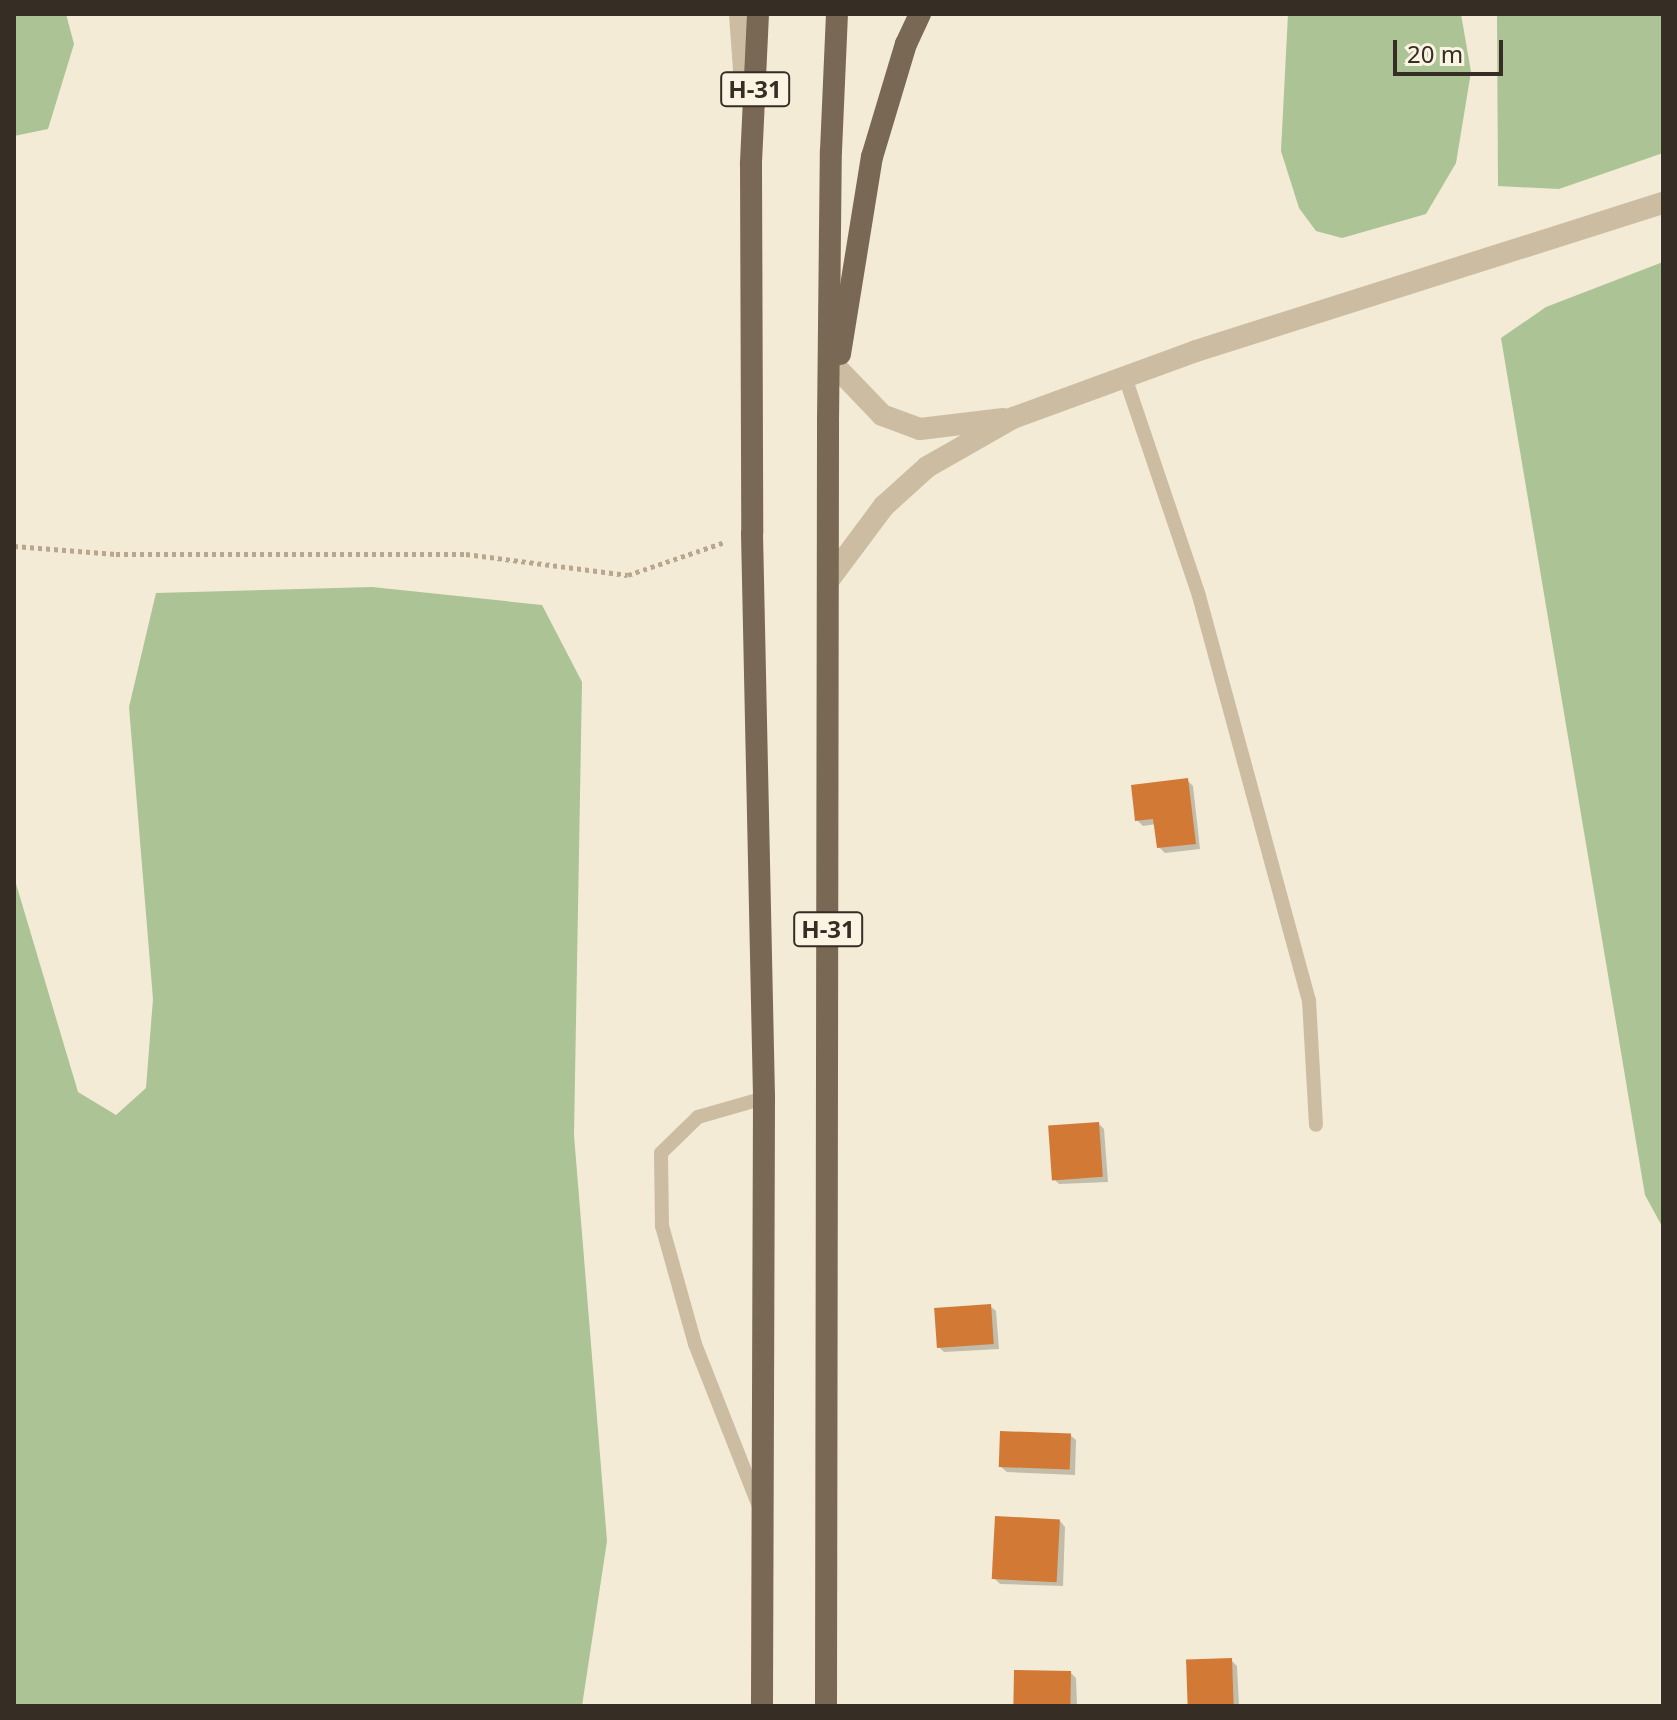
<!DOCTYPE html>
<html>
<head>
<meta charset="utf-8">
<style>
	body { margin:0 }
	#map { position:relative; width:1677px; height:1720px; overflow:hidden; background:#f3ebd6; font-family:"Noto Sans",sans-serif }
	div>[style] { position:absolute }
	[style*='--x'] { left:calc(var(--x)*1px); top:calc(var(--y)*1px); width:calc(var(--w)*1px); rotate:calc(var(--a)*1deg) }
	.green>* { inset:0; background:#abc395 }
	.shadow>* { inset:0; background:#0003 }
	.building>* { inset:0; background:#d27936; transform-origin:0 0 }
	.path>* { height:5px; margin-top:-2.5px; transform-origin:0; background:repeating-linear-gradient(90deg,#b8a78c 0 4px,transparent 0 8px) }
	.service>* { height:14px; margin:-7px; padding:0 7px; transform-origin:7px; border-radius:7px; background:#ccbda2 }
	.minor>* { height:22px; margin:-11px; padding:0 11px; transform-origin:11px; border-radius:11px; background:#ccbda2 }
	.tertiary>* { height:22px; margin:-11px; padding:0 11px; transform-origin:11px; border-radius:11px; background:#ccbda2 }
	.primary>* { height:22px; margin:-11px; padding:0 11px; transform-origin:11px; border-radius:11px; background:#796854 }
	span { translate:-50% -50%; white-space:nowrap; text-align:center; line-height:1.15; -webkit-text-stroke:6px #fbf4e3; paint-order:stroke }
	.shield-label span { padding:2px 6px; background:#fbf4e3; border:2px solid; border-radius:6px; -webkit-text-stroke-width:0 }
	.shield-label { font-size:24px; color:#362d25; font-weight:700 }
	.frame { position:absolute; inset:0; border:16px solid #362d25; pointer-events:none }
	.scale { position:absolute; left:1393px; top:40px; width:110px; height:36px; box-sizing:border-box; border:4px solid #362d25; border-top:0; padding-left:10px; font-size:24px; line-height:28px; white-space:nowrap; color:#362d25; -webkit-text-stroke:6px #fbf4e3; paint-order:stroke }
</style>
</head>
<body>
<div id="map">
	<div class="green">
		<i style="clip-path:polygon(14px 14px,66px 14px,74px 44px,48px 129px,14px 136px)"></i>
		<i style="clip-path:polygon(1288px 14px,1461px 14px,1471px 72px,1456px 163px,1426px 214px,1342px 238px,1316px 231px,1299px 208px,1281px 151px)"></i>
		<i style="clip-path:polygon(1497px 14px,1663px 14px,1663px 153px,1559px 189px,1498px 186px)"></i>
		<i style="clip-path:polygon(1663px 262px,1663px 1228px,1645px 1195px,1501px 338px,1546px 307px)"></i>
		<i style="clip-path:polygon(372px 587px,542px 605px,582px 682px,574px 1135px,607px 1541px,582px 1706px,14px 1706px,14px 877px,78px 1092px,116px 1115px,146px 1088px,153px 999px,129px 707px,156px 593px)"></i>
	</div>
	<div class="shadow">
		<i style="clip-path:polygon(1187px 780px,1193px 786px,1200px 849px,1165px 853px,1159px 847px,1156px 824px,1143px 826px,1137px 820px)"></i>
		<i style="clip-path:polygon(1099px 1124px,1104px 1129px,1108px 1182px,1059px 1184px,1054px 1179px)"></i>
		<i style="clip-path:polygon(990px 1306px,996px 1311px,999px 1349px,944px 1352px,938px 1346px)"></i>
		<i style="clip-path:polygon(1070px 1435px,1076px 1440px,1075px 1475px,1007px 1472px,1001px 1467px)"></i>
		<i style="clip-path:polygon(1060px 1521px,1065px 1527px,1063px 1586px,1000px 1584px,994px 1578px)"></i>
		<i style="clip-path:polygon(1231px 1660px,1237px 1666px,1239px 1706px,1190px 1706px)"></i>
		<i style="clip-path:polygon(1071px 1673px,1076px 1678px,1077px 1706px,1016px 1706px)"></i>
	</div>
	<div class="building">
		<i style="clip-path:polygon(1188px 778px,1196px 844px,1157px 848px,1153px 819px,1135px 821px,1131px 785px)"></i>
		<i style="left:1099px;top:1122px;width:55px;height:51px;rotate:86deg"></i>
		<i style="left:991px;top:1304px;width:40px;height:57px;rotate:86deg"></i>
		<i style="left:1000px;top:1431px;width:71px;height:36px;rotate:2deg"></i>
		<i style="left:995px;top:1516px;width:65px;height:63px;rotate:3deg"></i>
		<i style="left:1232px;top:1658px;width:48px;height:46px;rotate:88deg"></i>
		<i style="left:1014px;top:1670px;width:57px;height:36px;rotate:1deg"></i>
	</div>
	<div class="path">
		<i style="--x:14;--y:546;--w:102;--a:4.5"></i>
		<i style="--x:116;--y:554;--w:350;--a:0"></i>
		<i style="--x:466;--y:554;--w:163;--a:7.4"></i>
		<i style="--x:628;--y:575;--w:102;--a:-18.8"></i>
	</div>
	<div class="service">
		<i style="--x:1125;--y:377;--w:231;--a:71.3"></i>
		<i style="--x:1199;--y:596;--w:419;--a:74.8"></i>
		<i style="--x:1309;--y:1000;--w:125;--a:86.8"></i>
		<i style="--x:758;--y:1504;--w:172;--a:-111.5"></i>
		<i style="--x:695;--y:1344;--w:123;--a:-105.6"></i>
		<i style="--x:662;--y:1226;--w:73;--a:-90.8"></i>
		<i style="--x:661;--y:1153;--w:52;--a:-44.2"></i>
		<i style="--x:698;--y:1117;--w:69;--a:-16.1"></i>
	</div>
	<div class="minor">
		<i style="--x:837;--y:368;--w:65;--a:46.2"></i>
		<i style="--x:882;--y:415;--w:40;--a:20.2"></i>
		<i style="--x:920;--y:429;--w:84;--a:-6.9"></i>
		<i style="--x:828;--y:581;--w:94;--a:-53.3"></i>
		<i style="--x:884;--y:506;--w:58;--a:-42.2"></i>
		<i style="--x:927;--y:467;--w:99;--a:-29.7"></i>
		<i style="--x:1013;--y:418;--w:195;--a:-20.1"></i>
		<i style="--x:1196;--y:351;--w:490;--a:-17.6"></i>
	</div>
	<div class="tertiary">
		<i style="--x:740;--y:14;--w:83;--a:85.9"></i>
	</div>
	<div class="primary">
		<i style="--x:758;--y:14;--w:151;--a:92.7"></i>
		<i style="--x:751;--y:165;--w:368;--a:89.8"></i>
		<i style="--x:752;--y:533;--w:565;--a:88.78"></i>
		<i style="--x:764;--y:1098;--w:608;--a:90.19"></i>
		<i style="--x:840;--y:354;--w:200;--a:-80.8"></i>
		<i style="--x:872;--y:157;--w:118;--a:-73.3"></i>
		<i style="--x:906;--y:44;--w:33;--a:-65"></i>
		<i style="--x:826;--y:1706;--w:1284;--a:-89.91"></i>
		<i style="--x:828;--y:422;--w:271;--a:-89.4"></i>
		<i style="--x:831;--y:151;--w:137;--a:-87.5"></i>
	</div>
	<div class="shield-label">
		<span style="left:755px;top:89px">Н-31</span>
		<span style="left:828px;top:929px">Н-31</span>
	</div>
	<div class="frame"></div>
	<div class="scale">20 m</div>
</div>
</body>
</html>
